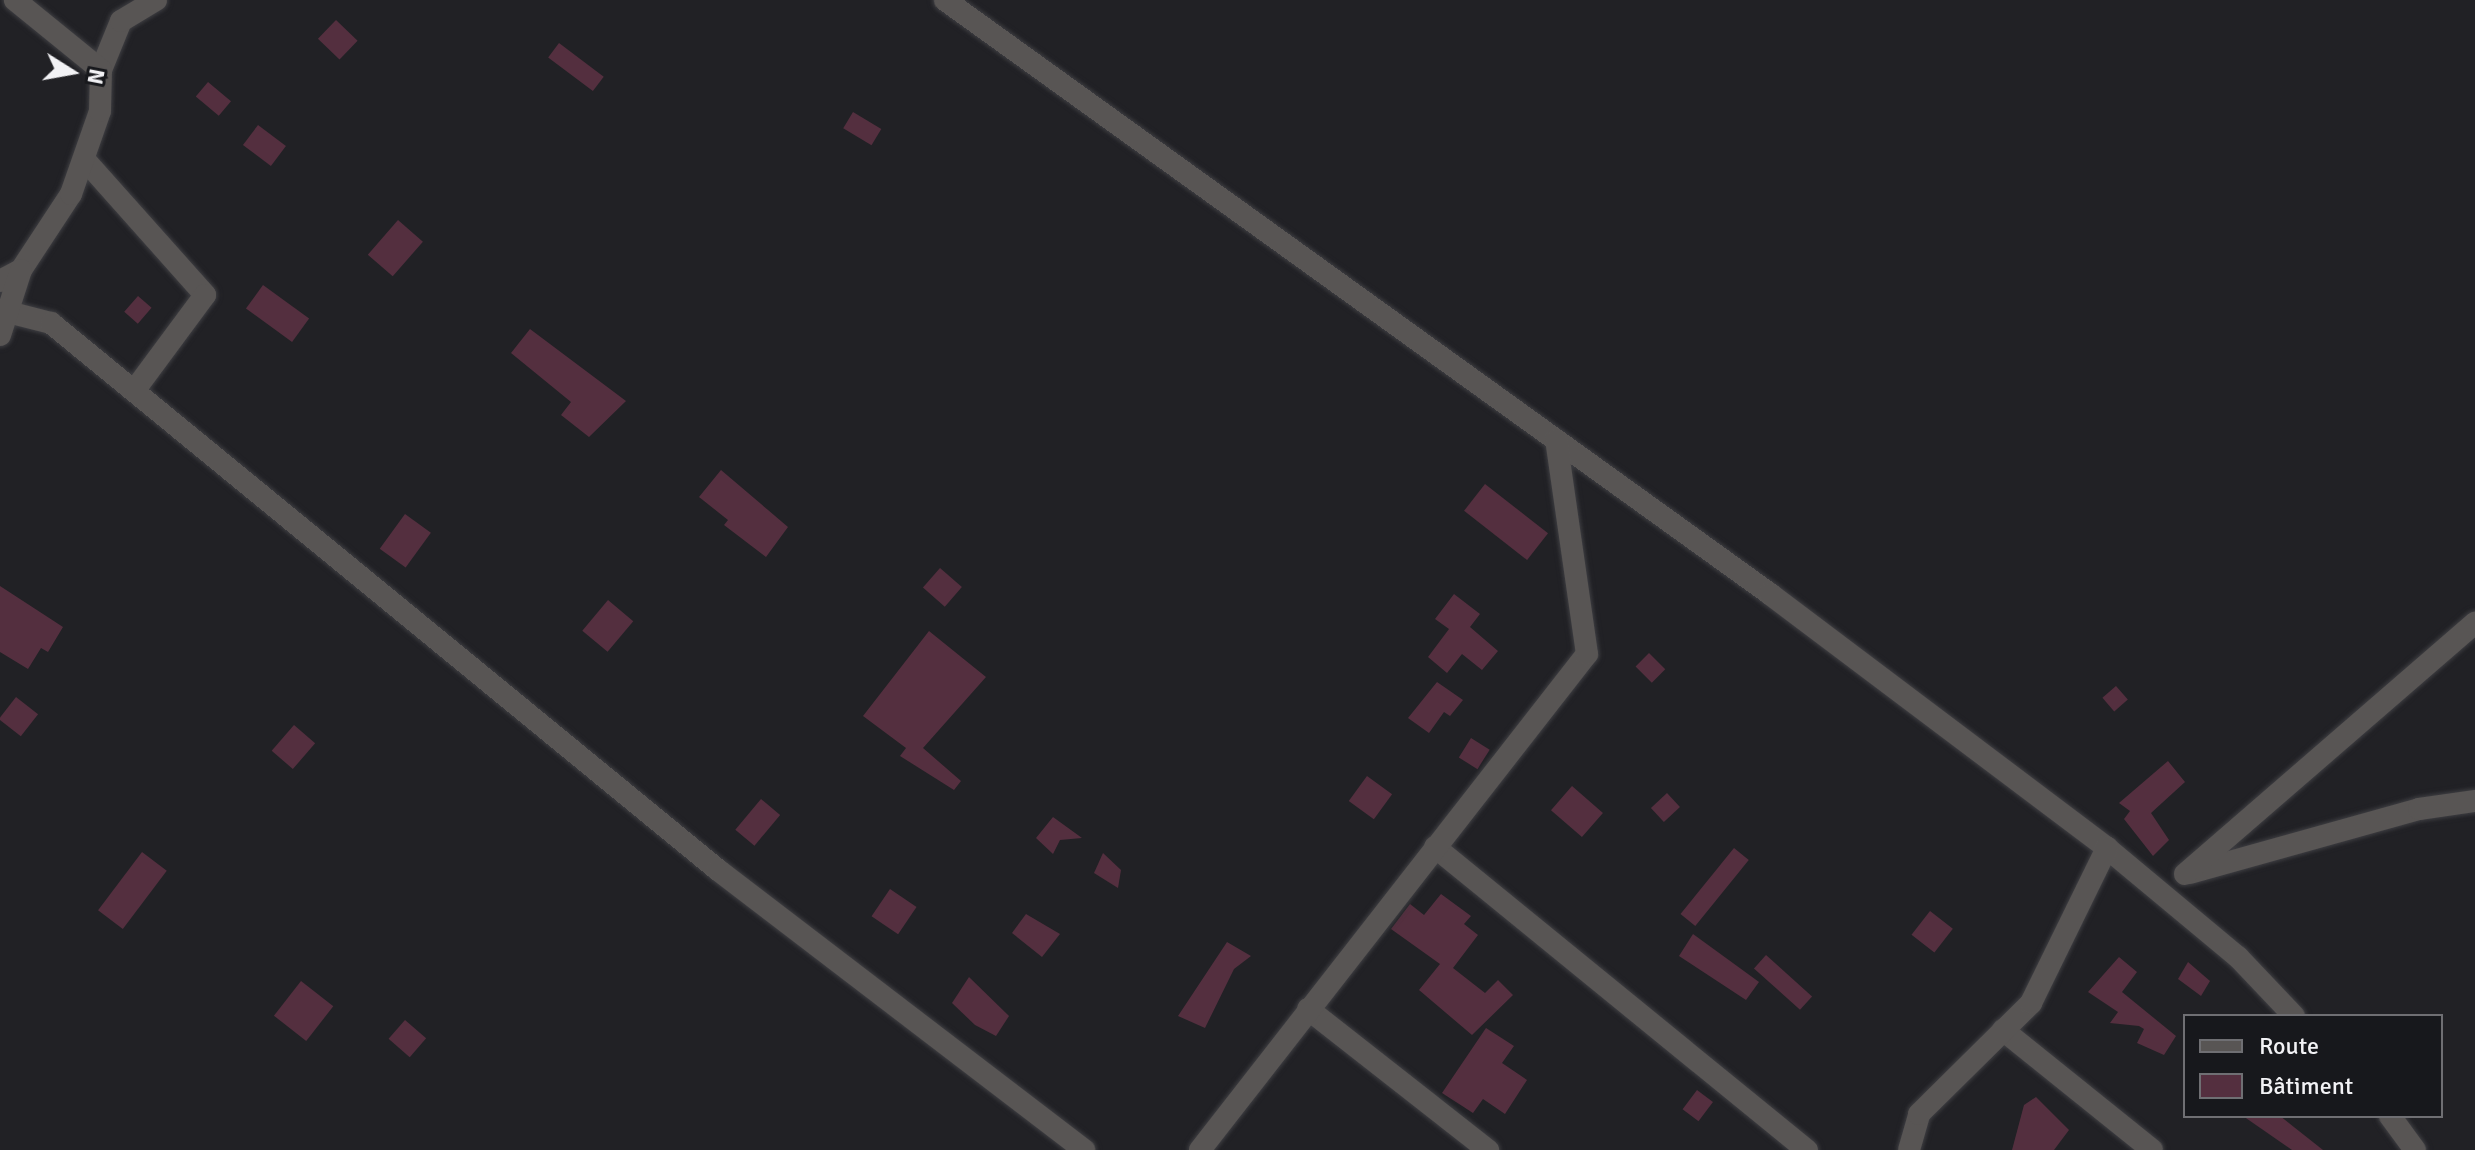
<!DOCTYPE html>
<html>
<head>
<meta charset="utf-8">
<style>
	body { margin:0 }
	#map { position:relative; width:2475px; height:1150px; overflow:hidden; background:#212125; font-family:Signika,sans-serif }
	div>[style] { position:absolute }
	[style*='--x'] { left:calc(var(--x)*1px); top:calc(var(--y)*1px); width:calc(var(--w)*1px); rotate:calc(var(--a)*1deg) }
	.building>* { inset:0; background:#542f3f; transform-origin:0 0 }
	.roads { filter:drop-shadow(0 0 2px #3e3e42) drop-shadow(0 0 2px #3e3e42) }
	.street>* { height:22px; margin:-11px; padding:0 11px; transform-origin:11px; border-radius:11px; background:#585554 }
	span { translate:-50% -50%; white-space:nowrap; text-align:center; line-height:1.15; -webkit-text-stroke:7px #17181c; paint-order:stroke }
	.legend { position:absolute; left:2183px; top:1014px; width:260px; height:104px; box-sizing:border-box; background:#17181c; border:2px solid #6f6f73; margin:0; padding:10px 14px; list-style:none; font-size:24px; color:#f2f2f5 }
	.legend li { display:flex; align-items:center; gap:16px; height:40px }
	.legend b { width:40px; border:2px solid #6f6f73 }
	.north { position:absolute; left:32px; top:32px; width:80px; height:80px; -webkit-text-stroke:6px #17181c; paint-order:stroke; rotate:101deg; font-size:22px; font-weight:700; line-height:32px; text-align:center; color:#f2f2f5 }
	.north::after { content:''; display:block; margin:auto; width:28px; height:36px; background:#f2f2f5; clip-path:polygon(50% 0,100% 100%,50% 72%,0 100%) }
</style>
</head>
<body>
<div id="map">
	<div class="building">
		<i style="left:336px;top:20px;width:30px;height:26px;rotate:44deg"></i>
		<i style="left:559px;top:43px;width:56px;height:18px;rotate:37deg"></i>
		<i style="left:208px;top:82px;width:30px;height:19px;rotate:40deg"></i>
		<i style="left:853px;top:112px;width:33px;height:19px;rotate:31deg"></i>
		<i style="left:258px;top:125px;width:35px;height:25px;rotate:37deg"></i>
		<i style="left:398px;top:220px;width:33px;height:46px;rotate:41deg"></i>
		<i style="left:263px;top:285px;width:57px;height:29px;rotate:36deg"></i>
		<i style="left:138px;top:296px;width:18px;height:21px;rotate:41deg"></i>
		<i style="clip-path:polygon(530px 329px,626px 401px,589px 437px,561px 415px,571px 402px,511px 353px)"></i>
		<i style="clip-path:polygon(721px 470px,788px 527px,766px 557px,724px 525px,728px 520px,699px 497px)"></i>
		<i style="left:1485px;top:484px;width:80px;height:34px;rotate:38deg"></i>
		<i style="left:405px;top:514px;width:32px;height:43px;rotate:36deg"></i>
		<i style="left:940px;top:568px;width:29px;height:26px;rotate:41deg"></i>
		<i style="clip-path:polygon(0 586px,63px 627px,48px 652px,41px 648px,28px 669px,0 652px)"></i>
		<i style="clip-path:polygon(1454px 594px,1480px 614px,1470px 627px,1498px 651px,1482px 670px,1462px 654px,1447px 673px,1428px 657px,1449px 629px,1435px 619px)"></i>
		<i style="left:608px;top:600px;width:33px;height:40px;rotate:40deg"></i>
		<i style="clip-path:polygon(929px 631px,986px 677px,923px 748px,961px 781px,954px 790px,900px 756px,906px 748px,863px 716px)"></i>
		<i style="left:1649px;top:653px;width:23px;height:19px;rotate:45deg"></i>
		<i style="clip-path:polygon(1437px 682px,1463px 700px,1450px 716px,1444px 712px,1429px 733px,1408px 718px)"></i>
		<i style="left:2116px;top:686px;width:18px;height:18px;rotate:49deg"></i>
		<i style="left:16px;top:697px;width:28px;height:28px;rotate:38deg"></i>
		<i style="left:294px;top:725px;width:28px;height:34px;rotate:41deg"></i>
		<i style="left:1471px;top:738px;width:22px;height:23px;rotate:32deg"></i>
		<i style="clip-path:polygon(2168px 761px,2185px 782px,2151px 813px,2169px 840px,2153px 856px,2124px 819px,2130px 811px,2119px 803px)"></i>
		<i style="left:1367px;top:776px;width:31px;height:31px;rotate:36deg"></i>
		<i style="left:1572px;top:786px;width:41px;height:32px;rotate:41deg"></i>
		<i style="left:1667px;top:793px;width:19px;height:22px;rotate:47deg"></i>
		<i style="left:761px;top:799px;width:25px;height:40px;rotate:40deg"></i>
		<i style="clip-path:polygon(1053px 817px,1082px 838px,1060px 840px,1053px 854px,1036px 838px)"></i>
		<i style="left:1734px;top:848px;width:19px;height:85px;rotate:39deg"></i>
		<i style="left:142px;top:852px;width:31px;height:73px;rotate:37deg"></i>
		<i style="clip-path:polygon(1103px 853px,1121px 870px,1118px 888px,1094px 873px)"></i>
		<i style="left:890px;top:889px;width:32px;height:33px;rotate:34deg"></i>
		<i style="clip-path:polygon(1441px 894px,1471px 916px,1464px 924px,1478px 935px,1453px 968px,1485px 993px,1498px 980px,1513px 995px,1472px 1035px,1419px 990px,1440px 964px,1391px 929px,1410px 904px,1424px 915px)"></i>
		<i style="left:1930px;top:911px;width:29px;height:30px;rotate:38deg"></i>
		<i style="clip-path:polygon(1026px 914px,1060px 934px,1042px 957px,1012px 933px)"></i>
		<i style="clip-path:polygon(1693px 934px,1759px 982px,1746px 1000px,1679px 956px)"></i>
		<i style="clip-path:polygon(1227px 942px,1251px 956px,1234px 969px,1205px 1028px,1178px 1016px)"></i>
		<i style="left:1766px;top:955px;width:62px;height:18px;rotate:42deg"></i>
		<i style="clip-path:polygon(2119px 957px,2137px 972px,2122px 992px,2176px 1036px,2164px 1055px,2137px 1043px,2144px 1029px,2139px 1026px,2110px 1023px,2118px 1012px,2088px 992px)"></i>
		<i style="clip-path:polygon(2188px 962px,2210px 981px,2201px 996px,2178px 979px)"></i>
		<i style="clip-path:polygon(969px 977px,1009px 1016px,996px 1036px,975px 1025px,952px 1003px)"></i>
		<i style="left:301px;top:981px;width:41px;height:44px;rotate:38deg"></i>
		<i style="left:405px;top:1020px;width:28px;height:25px;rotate:41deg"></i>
		<i style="clip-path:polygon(1486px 1028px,1514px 1046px,1502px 1063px,1527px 1080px,1505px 1114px,1483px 1099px,1473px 1113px,1442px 1093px)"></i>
		<i style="left:1697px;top:1090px;width:20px;height:24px;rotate:37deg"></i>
		<i style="clip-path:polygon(2036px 1097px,2069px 1130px,2054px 1150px,2012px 1150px,2024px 1105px)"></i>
		<i style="clip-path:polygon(2243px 1116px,2280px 1116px,2323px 1150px,2292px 1150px)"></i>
	</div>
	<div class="roads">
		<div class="street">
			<i style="--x:945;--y:0;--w:1017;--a:35.75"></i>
			<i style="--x:1770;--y:594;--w:422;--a:37"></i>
			<i style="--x:2107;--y:848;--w:170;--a:39.8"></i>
			<i style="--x:2238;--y:957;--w:81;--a:46.5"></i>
			<i style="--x:101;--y:70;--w:53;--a:-67.8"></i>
			<i style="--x:121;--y:21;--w:41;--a:-31"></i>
			<i style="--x:84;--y:159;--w:182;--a:48.3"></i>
			<i style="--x:205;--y:295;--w:119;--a:126.5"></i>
			<i style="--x:0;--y:281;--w:24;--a:-28"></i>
			<i style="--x:21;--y:270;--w:91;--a:-56.7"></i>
			<i style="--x:71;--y:194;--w:88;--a:-70.7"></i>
			<i style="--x:100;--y:111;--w:41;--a:-88.6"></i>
			<i style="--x:101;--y:70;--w:111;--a:-140.9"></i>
			<i style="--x:4;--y:311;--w:49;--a:14.3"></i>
			<i style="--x:51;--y:323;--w:863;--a:39.35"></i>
			<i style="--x:718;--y:870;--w:461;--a:37.4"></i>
			<i style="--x:0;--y:335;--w:68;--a:-72.1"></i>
			<i style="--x:1435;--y:847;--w:480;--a:39.2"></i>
			<i style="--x:2190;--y:873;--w:238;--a:-15.6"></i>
			<i style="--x:2419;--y:809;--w:57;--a:-8.1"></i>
			<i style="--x:2185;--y:874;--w:384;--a:-40.9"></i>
			<i style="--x:1308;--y:1009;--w:229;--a:38.1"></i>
			<i style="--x:2003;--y:1030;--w:191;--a:38.8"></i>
			<i style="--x:2390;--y:1116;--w:42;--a:53.7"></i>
			<i style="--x:1200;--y:1150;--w:629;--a:-52.04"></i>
			<i style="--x:1587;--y:654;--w:216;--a:-98.2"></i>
			<i style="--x:1909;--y:1150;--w:37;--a:-74"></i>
			<i style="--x:1919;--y:1114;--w:158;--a:-44.7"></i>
			<i style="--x:2031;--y:1003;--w:173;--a:-63.9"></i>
		</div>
	</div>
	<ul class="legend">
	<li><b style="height:10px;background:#585554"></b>Route</li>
	<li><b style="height:22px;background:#542f3f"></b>Bâtiment</li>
	</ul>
	<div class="north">N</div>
</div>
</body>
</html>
